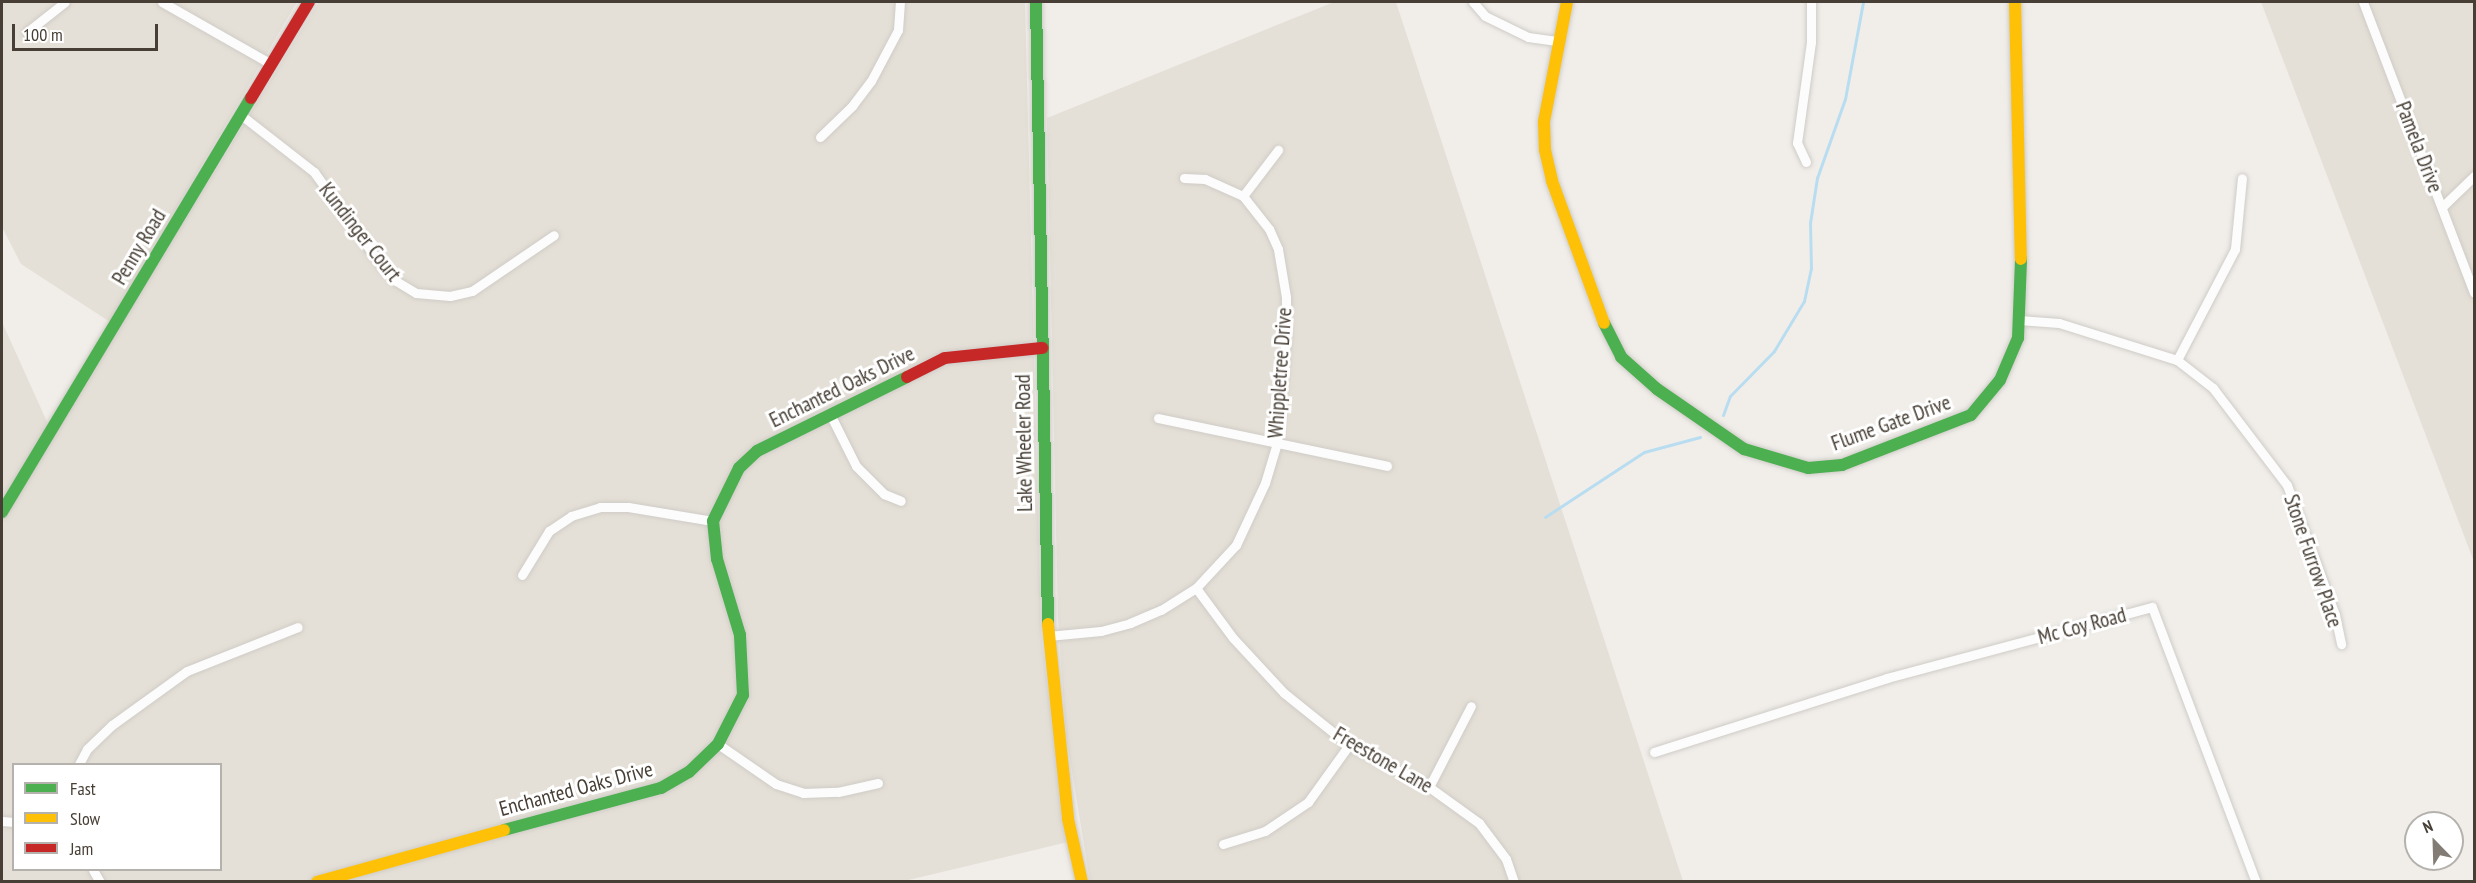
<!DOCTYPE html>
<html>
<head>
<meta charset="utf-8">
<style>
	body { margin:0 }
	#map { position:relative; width:2476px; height:883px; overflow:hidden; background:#f1eeea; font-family:"PT Sans Narrow",sans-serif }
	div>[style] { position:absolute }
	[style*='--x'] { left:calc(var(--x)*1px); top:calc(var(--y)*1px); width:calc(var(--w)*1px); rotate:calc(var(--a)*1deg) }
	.residential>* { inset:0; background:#e5e0d7 }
	.stream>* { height:3px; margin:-1.5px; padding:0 1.5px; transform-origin:1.5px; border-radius:1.5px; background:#b9ddf0 }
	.roads { filter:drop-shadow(0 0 2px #cfccc7) drop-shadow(0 0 2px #cfccc7) }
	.street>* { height:9px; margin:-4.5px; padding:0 4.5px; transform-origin:4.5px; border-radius:4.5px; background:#fdfcfc }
	.fast>* { height:12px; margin:-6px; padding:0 6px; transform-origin:6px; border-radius:6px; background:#4caf50 }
	.slow>* { height:12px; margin:-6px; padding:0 6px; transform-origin:6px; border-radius:6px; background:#ffc107 }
	.jam>* { height:12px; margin:-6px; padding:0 6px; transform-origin:6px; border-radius:6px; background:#c62828 }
	span { translate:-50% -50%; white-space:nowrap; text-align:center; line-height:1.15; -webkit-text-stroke:6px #fff; paint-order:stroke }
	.street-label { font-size:21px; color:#473f35 }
	.frame { position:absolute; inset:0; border:3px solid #473f35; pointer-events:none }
	.legend { position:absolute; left:12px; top:763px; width:210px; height:108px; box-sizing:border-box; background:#fff; border:2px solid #b5b2ae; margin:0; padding:8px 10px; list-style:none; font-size:18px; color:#473f35 }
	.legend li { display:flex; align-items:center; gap:12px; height:30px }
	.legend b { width:30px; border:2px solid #b5b2ae }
	.north { position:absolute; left:2404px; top:811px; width:60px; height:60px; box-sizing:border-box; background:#fff; border:2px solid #b5b2ae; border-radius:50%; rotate:337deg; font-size:16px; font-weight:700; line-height:24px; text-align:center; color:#473f35 }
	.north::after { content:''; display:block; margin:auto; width:21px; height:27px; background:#827c74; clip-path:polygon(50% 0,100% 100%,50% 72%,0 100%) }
	.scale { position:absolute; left:12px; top:24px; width:146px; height:27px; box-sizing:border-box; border:3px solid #473f35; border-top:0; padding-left:8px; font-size:18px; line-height:21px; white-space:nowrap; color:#473f35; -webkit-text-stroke:4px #fff; paint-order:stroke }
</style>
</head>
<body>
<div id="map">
	<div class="residential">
		<i style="clip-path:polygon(2px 2px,297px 2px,110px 322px,21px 264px,2px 227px)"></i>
		<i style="clip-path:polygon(evenodd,319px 2px,1025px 2px,1041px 636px,1068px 842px,900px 882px,2px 881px,2px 322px,53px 435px,319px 2px,14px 764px,220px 764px,220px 870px,14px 870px,14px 764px)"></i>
		<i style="clip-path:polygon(1334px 2px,1396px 2px,1683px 881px,1090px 881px,1066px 735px,1058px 618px,1047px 118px)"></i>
		<i style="clip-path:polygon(2261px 2px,2474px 2px,2474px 562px)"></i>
	</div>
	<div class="stream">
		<i style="--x:1723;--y:415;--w:20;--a:-70"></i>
		<i style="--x:1730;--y:396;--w:63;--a:-45.6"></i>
		<i style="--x:1774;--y:351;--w:58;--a:-59"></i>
		<i style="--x:1804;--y:301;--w:33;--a:-78"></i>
		<i style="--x:1811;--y:269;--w:46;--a:-91.2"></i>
		<i style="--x:1810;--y:223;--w:46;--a:-81.2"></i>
		<i style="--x:1817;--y:178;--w:84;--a:-70.5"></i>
		<i style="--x:1845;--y:99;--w:99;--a:-79.5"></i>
		<i style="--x:1545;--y:517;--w:118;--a:-33.3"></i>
		<i style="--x:1644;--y:452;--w:58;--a:-15"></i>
	</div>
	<div class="roads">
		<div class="street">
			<i style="--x:162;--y:2;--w:125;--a:29.6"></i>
			<i style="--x:1473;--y:2;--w:18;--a:49"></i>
			<i style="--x:1485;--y:16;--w:48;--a:26"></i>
			<i style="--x:1528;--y:37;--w:29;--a:8"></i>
			<i style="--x:2363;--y:2;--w:311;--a:69.1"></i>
			<i style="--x:27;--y:32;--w:48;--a:-38.3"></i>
			<i style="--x:241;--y:115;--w:93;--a:38"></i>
			<i style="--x:314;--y:172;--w:115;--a:54.2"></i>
			<i style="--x:381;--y:265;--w:22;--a:47"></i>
			<i style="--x:396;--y:281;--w:23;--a:31"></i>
			<i style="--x:416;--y:293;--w:34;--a:5"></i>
			<i style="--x:450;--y:296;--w:23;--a:-13"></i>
			<i style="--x:472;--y:291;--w:99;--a:-34.3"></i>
			<i style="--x:820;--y:137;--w:45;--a:-44.1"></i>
			<i style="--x:852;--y:106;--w:31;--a:-53"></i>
			<i style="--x:871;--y:81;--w:58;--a:-62.1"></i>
			<i style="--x:898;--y:30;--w:28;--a:-86"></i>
			<i style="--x:1806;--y:162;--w:21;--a:-115"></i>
			<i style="--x:1797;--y:143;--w:102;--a:-82.1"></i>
			<i style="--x:1811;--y:42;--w:40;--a:-90"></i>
			<i style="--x:1243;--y:196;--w:58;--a:-52.7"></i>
			<i style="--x:2442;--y:207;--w:45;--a:-44.1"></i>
			<i style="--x:2019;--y:320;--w:40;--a:4.3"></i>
			<i style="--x:2059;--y:323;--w:124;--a:17.4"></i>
			<i style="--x:2177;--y:360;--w:46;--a:37.9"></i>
			<i style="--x:2213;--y:388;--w:122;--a:52.7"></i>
			<i style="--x:2287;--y:485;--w:139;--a:69.7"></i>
			<i style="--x:2335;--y:615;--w:30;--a:78"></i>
			<i style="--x:2177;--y:360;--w:125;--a:-62.4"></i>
			<i style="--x:2235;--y:249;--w:71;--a:-84.4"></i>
			<i style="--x:831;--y:416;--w:56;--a:63.4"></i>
			<i style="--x:856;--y:466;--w:40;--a:45"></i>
			<i style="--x:884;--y:494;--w:18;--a:22"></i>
			<i style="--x:1158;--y:418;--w:234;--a:11.8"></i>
			<i style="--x:522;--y:575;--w:52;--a:-58.5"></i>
			<i style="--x:549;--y:531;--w:27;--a:-34"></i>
			<i style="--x:571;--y:516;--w:30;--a:-17"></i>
			<i style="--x:600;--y:507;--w:28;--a:0"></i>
			<i style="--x:628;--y:507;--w:86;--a:9.4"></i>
			<i style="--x:1196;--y:588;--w:62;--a:53.5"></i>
			<i style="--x:1233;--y:638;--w:75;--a:47.2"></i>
			<i style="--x:1284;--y:693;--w:83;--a:38.7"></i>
			<i style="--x:1349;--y:745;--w:90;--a:27.7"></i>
			<i style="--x:1429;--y:787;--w:62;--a:35.8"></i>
			<i style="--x:1479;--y:823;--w:45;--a:53.1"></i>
			<i style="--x:1506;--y:859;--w:24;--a:71"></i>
			<i style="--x:1048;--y:636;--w:53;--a:-5.4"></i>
			<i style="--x:1101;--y:631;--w:30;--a:-15"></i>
			<i style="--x:1130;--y:623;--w:34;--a:-23"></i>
			<i style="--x:1161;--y:610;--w:41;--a:-32.2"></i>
			<i style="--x:1196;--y:588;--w:59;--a:-47.1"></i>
			<i style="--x:1236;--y:545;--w:68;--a:-64.9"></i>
			<i style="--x:1265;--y:483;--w:42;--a:-73.3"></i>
			<i style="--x:1277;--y:443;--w:106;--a:-85.1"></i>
			<i style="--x:1286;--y:337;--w:40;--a:-90"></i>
			<i style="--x:1286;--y:297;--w:49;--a:-99.5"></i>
			<i style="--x:1278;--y:249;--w:22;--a:-114"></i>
			<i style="--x:1269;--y:229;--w:42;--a:-128.2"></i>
			<i style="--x:1243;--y:196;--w:42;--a:-155.9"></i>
			<i style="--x:1205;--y:179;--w:21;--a:-177"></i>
			<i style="--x:718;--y:744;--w:70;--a:34.6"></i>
			<i style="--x:776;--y:784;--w:28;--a:18"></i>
			<i style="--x:803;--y:793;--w:35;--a:-2"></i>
			<i style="--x:838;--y:792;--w:41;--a:-12.7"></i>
			<i style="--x:1654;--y:752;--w:244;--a:-17.6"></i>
			<i style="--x:1887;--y:678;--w:274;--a:-15"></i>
			<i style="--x:2152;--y:607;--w:294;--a:69.3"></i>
			<i style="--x:79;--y:764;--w:17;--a:-62"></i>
			<i style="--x:87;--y:749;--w:35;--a:-44"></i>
			<i style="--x:112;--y:725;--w:92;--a:-35.8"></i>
			<i style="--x:187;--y:671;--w:119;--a:-21.6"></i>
			<i style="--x:1429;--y:787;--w:91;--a:-62.6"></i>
			<i style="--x:2;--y:821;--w:12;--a:5"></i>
			<i style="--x:1223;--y:844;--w:44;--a:-17.2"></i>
			<i style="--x:1265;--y:831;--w:52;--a:-34"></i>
			<i style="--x:1308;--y:802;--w:70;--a:-54.3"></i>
			<i style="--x:93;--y:870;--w:14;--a:60"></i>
		</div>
		<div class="fast">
			<i style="--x:1036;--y:2;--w:622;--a:88.89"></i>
			<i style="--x:1604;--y:323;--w:38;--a:63"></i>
			<i style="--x:1621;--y:357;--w:48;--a:41.6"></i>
			<i style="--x:1657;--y:389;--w:106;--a:34.6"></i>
			<i style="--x:1744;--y:449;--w:67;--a:16.5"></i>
			<i style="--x:1808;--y:468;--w:34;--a:-5"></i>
			<i style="--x:1842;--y:465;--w:138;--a:-21.2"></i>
			<i style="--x:1971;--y:415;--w:45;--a:-50.4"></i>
			<i style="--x:2000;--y:380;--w:46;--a:-66.8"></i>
			<i style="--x:2018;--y:338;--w:79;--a:-87.8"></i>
			<i style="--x:2;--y:512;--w:483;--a:-59"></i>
			<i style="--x:504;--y:830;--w:163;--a:-15"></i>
			<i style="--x:661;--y:788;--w:32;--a:-30"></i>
			<i style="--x:689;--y:772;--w:40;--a:-44"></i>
			<i style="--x:718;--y:744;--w:55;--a:-63"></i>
			<i style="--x:743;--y:695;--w:60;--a:-92.9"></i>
			<i style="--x:740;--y:635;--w:79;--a:-106.8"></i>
			<i style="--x:717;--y:559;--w:38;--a:-96"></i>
			<i style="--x:713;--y:521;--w:59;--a:-63.9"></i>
			<i style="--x:739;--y:468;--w:25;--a:-43"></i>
			<i style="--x:757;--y:451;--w:167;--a:-26.3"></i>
		</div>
		<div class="slow">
			<i style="--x:1567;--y:2;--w:122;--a:100.9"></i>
			<i style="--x:1544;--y:122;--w:28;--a:88"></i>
			<i style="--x:1545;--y:150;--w:32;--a:77"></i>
			<i style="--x:1552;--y:181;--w:151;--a:69.9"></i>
			<i style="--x:2015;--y:2;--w:257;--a:88.7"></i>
			<i style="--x:1048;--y:624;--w:196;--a:84.1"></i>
			<i style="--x:1068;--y:819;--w:65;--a:77.5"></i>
			<i style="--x:317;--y:882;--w:194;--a:-15.5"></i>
		</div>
		<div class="jam">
			<i style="--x:251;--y:98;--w:112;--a:-58.9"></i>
			<i style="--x:907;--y:377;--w:42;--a:-26.6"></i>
			<i style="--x:945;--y:358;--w:98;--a:-5.9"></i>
		</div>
	</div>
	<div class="street-label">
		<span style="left:2419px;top:147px;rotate:69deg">Pamela Drive</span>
		<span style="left:360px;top:232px;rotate:52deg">Kundinger Court</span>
		<span style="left:139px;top:247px;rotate:-59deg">Penny Road</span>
		<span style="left:1280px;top:373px;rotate:-86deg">Whippletree Drive</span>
		<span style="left:842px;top:387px;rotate:-26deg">Enchanted Oaks Drive</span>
		<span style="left:1891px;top:423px;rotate:-20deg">Flume Gate Drive</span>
		<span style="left:1024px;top:443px;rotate:-91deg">Lake Wheeler Road</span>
		<span style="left:2313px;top:561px;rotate:71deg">Stone Furrow Place</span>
		<span style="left:2082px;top:626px;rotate:-15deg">Mc Coy Road</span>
		<span style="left:1383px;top:760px;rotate:30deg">Freestone Lane</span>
		<span style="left:576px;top:789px;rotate:-15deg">Enchanted Oaks Drive</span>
	</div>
	<div class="frame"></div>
	<ul class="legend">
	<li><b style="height:8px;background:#4caf50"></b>Fast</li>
	<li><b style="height:8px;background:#ffc107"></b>Slow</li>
	<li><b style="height:8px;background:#c62828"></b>Jam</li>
	</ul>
	<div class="north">N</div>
	<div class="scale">100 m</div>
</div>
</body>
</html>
